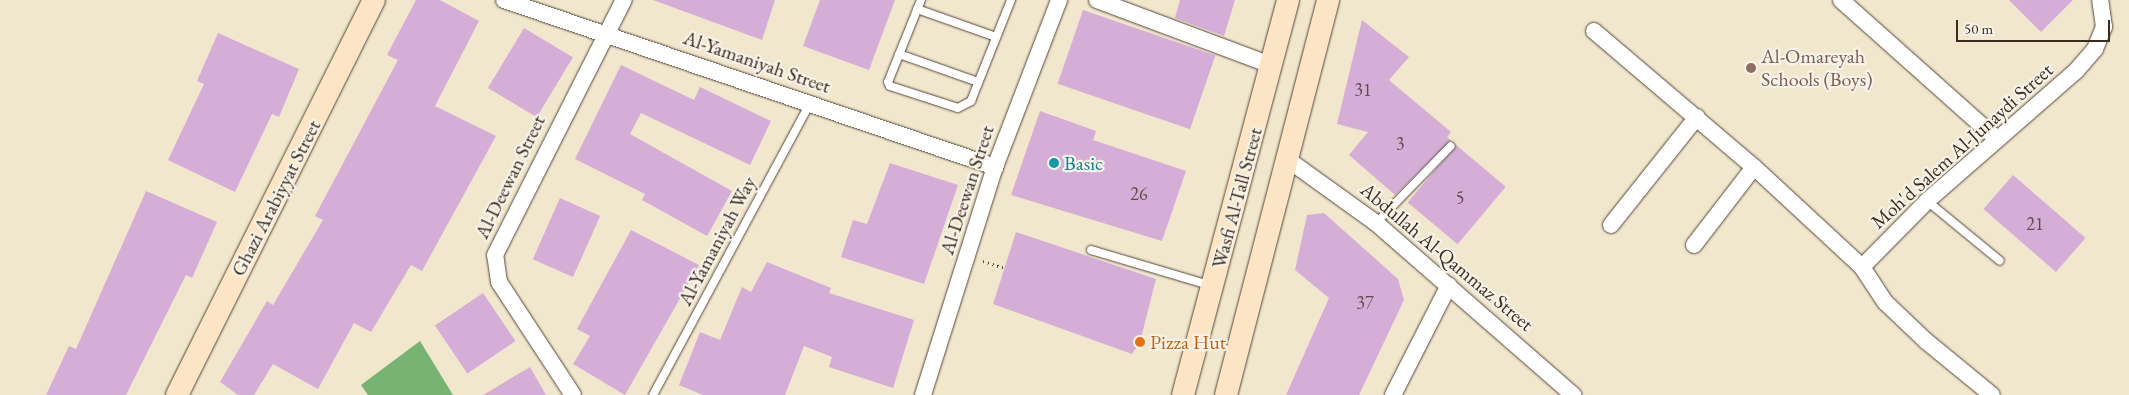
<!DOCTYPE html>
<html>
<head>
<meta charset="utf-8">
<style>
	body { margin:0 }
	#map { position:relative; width:2129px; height:395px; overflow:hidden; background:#f0e7cd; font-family:"EB Garamond",serif }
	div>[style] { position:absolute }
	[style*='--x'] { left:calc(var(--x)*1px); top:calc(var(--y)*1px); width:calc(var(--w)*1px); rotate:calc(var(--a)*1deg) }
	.forest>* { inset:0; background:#77b474 }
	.building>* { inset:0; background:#d5aed7; transform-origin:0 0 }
	.path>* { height:3px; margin-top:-1.5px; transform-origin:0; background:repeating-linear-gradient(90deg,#564638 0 1px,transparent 0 5px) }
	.roads { filter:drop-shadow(0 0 1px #564638) drop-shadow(0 0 1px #564638) }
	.lane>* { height:8px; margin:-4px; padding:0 4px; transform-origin:4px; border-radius:4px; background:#fff }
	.street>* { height:16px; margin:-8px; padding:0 8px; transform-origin:8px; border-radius:8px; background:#fff }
	.secondary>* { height:22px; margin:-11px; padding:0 11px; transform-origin:11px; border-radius:11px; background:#fce5c4 }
	.dots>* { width:14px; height:14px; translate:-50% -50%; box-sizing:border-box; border:2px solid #f7f3e8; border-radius:50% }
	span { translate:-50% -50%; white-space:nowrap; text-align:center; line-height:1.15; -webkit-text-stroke:4.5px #f7f3e8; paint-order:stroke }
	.number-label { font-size:18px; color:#624b4c }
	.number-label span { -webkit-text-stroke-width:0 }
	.education-label { font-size:20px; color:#785e54 }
	.left { translate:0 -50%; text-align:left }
	.street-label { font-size:20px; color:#3b2a1e }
	.culture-label { font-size:20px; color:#0d838f }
	.food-label { font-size:20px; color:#c56008 }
	.scale { position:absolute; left:1956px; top:20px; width:154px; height:22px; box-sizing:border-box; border:2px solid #3b2a1e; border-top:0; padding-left:6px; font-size:15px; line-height:18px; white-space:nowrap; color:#3b2a1e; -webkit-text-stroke:4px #f7f3e8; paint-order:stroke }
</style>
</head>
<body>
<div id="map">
	<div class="forest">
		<i style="clip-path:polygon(420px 341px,453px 395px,368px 395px,361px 385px)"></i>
	</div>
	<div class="building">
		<i style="clip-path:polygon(416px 0,440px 0,479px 21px,435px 106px,496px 136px,422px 271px,411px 265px,371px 332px,354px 323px,318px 389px,273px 364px,254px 395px,238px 395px,220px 382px,267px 301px,273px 305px,323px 220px,315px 216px,398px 60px,387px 55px)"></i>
		<i style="clip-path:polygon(653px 0,775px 0,762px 40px)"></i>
		<i style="clip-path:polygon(820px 0,895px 0,869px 70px,803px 46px)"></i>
		<i style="clip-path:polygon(1180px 0,1235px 0,1224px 36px,1175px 18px)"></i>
		<i style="clip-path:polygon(2009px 0,2073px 0,2041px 32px)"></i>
		<i style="left:1083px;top:10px;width:140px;height:78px;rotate:19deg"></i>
		<i style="clip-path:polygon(1362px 20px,1409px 57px,1389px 80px,1451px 132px,1447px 137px,1451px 140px,1395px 195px,1349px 155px,1368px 132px,1337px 124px)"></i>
		<i style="left:524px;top:28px;width:57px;height:70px;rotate:31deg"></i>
		<i style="clip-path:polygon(218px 33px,299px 69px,279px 117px,272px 114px,235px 192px,168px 160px,204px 84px,197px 81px)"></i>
		<i style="clip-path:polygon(621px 65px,694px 100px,700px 87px,771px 121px,750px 165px,641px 113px,630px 134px,732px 191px,707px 236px,642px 200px,645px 194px,575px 159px)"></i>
		<i style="clip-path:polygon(1040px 111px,1096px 131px,1093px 140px,1186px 171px,1162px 241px,1011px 195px)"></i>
		<i style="left:1456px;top:145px;width:65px;height:75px;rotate:40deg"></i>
		<i style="clip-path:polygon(890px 163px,958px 185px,924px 284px,841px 257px,853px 220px,867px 224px)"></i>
		<i style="left:2013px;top:175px;width:96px;height:45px;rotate:41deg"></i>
		<i style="clip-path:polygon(146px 191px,217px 222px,192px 278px,186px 275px,126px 395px,46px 395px,69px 346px,76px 349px)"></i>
		<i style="left:560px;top:198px;width:44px;height:67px;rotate:24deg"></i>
		<i style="clip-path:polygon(1324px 213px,1398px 279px,1404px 300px,1359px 395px,1286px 395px,1329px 298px,1295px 270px,1307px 215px)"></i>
		<i style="clip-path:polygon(631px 230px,699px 265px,625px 395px,573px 364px,590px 336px,577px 329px)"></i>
		<i style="clip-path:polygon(1016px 232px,1156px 279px,1140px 342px,1132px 354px,993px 304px)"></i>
		<i style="clip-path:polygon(767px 262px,831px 288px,829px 293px,914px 320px,893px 388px,829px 367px,832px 357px,804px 346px,785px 395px,703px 395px,679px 385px,700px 332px,720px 340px,742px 287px,751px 292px)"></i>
		<i style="left:483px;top:293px;width:58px;height:58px;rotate:56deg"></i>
		<i style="clip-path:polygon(530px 367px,546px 395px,483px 395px)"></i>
	</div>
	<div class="path">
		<i style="--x:983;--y:261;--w:22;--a:18"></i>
	</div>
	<div class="roads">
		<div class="lane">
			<i style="--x:921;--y:0;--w:88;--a:111.9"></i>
			<i style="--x:888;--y:82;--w:4;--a:63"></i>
			<i style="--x:890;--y:86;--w:71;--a:17.9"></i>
			<i style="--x:958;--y:108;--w:15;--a:-28"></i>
			<i style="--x:971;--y:101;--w:109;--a:-68.4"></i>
			<i style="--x:917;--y:9;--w:84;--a:19.5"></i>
			<i style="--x:899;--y:54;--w:84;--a:19.5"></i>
			<i style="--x:1927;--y:201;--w:94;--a:39.4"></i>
			<i style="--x:1376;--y:223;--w:107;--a:-45.8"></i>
			<i style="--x:1091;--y:250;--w:123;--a:16.5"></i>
			<i style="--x:653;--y:395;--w:332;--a:-61.7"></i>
		</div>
		<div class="street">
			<i style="--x:504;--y:0;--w:519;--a:18.78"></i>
			<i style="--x:1097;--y:0;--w:186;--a:20.5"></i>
			<i style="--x:1841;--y:0;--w:208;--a:41.7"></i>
			<i style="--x:1594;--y:31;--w:210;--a:40.4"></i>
			<i style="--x:1754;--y:167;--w:147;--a:42.8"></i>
			<i style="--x:1862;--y:267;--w:42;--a:56.7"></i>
			<i style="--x:1885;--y:302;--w:57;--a:43.6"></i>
			<i style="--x:1926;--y:341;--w:85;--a:39.3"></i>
			<i style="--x:1287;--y:159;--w:110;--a:35.7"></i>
			<i style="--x:1376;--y:223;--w:262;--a:41.1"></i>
			<i style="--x:1611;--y:225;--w:138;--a:-51.5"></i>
			<i style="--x:1694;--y:245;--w:98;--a:-52.4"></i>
			<i style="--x:1862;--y:267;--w:93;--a:-45.4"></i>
			<i style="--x:1927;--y:201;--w:198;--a:-41.1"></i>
			<i style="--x:2076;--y:71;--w:29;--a:-49"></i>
			<i style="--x:2095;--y:49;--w:24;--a:-68"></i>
			<i style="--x:2104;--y:27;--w:27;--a:-98"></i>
			<i style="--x:573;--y:395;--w:135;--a:-123.2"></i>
			<i style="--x:499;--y:282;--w:27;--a:-98"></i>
			<i style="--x:495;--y:255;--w:286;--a:-63.2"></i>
			<i style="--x:923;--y:395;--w:239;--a:-72.5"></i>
			<i style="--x:995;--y:167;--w:179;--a:-69"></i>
			<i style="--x:1393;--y:395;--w:123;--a:-63"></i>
		</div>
		<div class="secondary">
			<i style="--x:177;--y:395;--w:441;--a:-63.5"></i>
			<i style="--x:1183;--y:395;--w:409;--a:-75.1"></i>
			<i style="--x:1226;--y:395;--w:408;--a:-75.5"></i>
		</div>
	</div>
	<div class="dots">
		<i style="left:1751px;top:68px;background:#8d6e63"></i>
		<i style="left:1054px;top:163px;background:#0f9aa8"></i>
		<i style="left:1140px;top:342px;background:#e8710a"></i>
	</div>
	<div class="number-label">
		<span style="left:1363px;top:90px">31</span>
		<span style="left:1400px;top:144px">3</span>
		<span style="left:1139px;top:194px">26</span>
		<span style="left:1460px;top:198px">5</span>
		<span style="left:2035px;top:224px">21</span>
		<span style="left:1365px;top:303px">37</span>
	</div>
	<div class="education-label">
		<span class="left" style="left:1761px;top:68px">Al-Omareyah<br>Schools (Boys)</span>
	</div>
	<div class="street-label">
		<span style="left:757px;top:62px;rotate:19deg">Al-Yamaniyah Street</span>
		<span style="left:1962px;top:146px;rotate:-42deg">Moh'd Salem Al-Junaydi Street</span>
		<span style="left:510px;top:177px;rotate:-64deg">Al-Deewan Street</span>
		<span style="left:967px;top:190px;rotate:-72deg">Al-Deewan Street</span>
		<span style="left:276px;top:198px;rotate:-63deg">Ghazi Arabiyyat Street</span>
		<span style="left:1237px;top:198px;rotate:-75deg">Wasfi Al-Tall Street</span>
		<span style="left:717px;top:241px;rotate:-62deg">Al-Yamaniyah Way</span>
		<span style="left:1447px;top:257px;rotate:40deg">Abdullah Al-Qammaz Street</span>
	</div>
	<div class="culture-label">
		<span class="left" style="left:1064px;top:163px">Basic</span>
	</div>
	<div class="food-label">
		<span class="left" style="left:1150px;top:342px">Pizza Hut</span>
	</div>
	<div class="scale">50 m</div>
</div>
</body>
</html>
